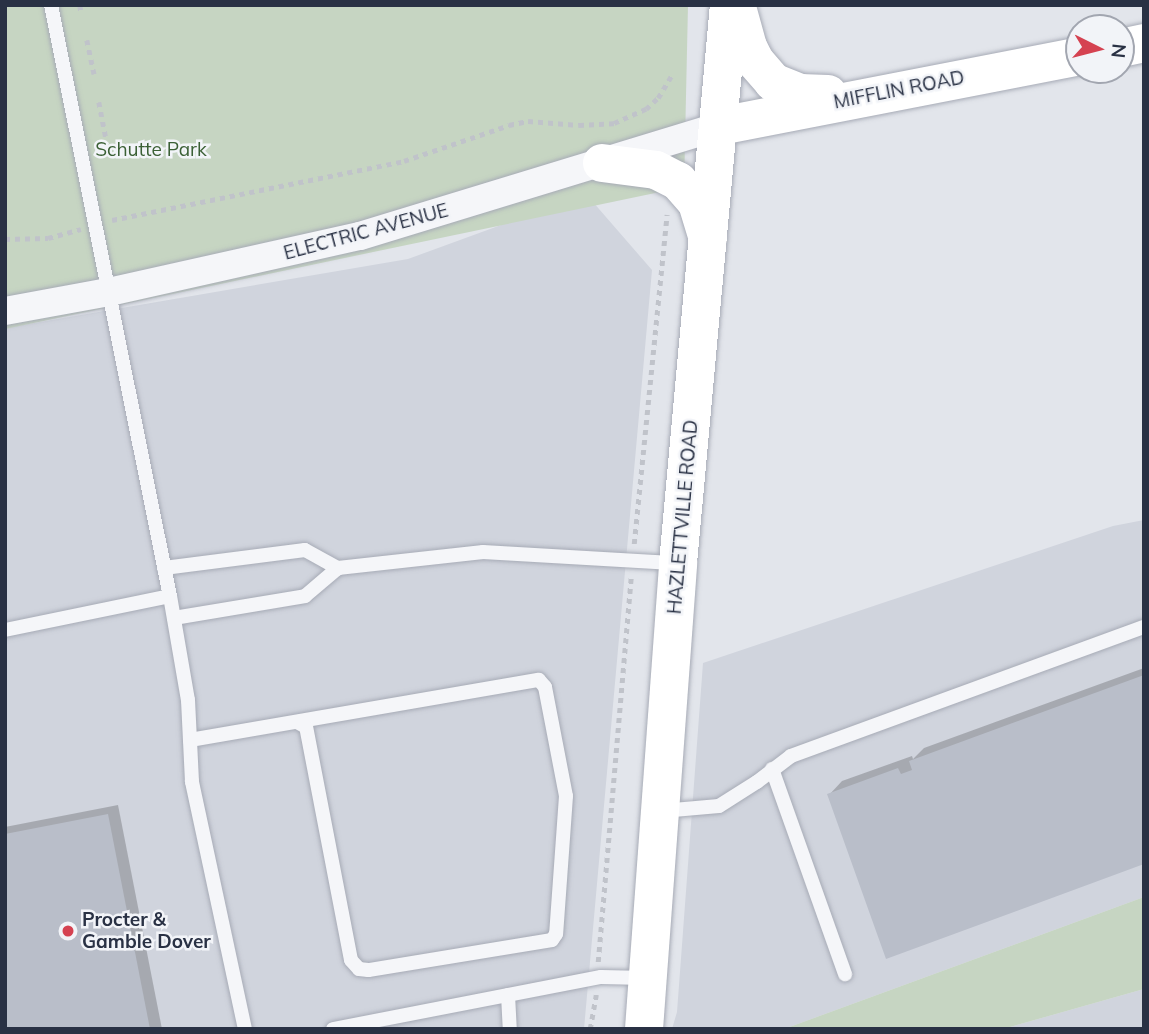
<!DOCTYPE html>
<html>
<head>
<meta charset="utf-8">
<style>
	body { margin:0 }
	#map { position:relative; width:1149px; height:1034px; overflow:hidden; background:#e2e5eb; font-family:Mulish,sans-serif }
	div>[style] { position:absolute }
	[style*='--x'] { left:calc(var(--x)*1px); top:calc(var(--y)*1px); width:calc(var(--w)*1px); rotate:calc(var(--a)*1deg) }
	.built>* { inset:0; background:#d0d4dd }
	.green>* { inset:0; background:#c6d5c2 }
	.shadow>* { inset:0; background:#0003 }
	.building>* { inset:0; background:#b9bec9 }
	.path>* { height:4.5px; margin-top:-2.25px; transform-origin:0; background:repeating-linear-gradient(90deg,#c0c3ca 0 5px,transparent 0 10px) }
	.roads { filter:drop-shadow(0 0 2px #a7abb6) drop-shadow(0 0 2px #a7abb6) }
	.service>* { height:14px; margin:-7px; padding:0 7px; transform-origin:7px; border-radius:7px; background:#f5f6f9 }
	.minor>* { height:28px; margin:-14px; padding:0 14px; transform-origin:14px; border-radius:14px; background:#f5f6f9 }
	.secondary>* { height:38px; margin:-19px; padding:0 19px; transform-origin:19px; border-radius:19px; background:#fff }
	.dots>* { width:19px; height:19px; translate:-50% -50%; box-sizing:border-box; border:4px solid #f2f4f8; border-radius:50% }
	span { translate:-50% -50%; white-space:nowrap; text-align:center; line-height:1.15; -webkit-text-stroke:5px #f2f4f8; paint-order:stroke }
	.street-label { font-size:19px; color:#293144 }
	.park-label { font-size:19px; color:#3b6035 }
	.poi-label { font-size:19px; color:#293144; font-weight:700 }
	.left { translate:0 -50%; text-align:left }
	.frame { position:absolute; inset:0; border:7px solid #293144; pointer-events:none }
	.north { position:absolute; left:1065px; top:14px; width:70px; height:70px; box-sizing:border-box; background:#f2f4f8; border:2px solid #a2a6b0; border-radius:50%; rotate:96deg; font-size:19px; font-weight:700; line-height:28px; text-align:center; color:#293144 }
	.north::after { content:''; display:block; margin:auto; width:24px; height:32px; background:#d54251; clip-path:polygon(50% 0,100% 100%,50% 72%,0 100%) }
</style>
</head>
<body>
<div id="map">
	<div class="built">
		<i style="clip-path:polygon(586px 194px,652px 270px,584px 1029px,5px 1029px,5px 328px,408px 259px)"></i>
		<i style="clip-path:polygon(1144px 520px,1144px 897px,784px 1029px,672px 1029px,677px 1012px,703px 663px,1113px 526px)"></i>
		<i style="clip-path:polygon(1144px 989px,1144px 1029px,1003px 1029px)"></i>
	</div>
	<div class="green">
		<i style="clip-path:polygon(5px 5px,688px 5px,684px 187px,5px 329px)"></i>
		<i style="clip-path:polygon(1144px 897px,1144px 989px,1003px 1029px,784px 1029px)"></i>
	</div>
	<div class="shadow">
		<i style="clip-path:polygon(1144px 668px,1144px 863px,829px 795px,842px 781px,912px 756px,913px 759px,924px 748px)"></i>
		<i style="clip-path:polygon(118px 805px,162px 1029px,5px 1029px,5px 827px)"></i>
	</div>
	<div class="building">
		<i style="clip-path:polygon(1144px 675px,1144px 864px,886px 959px,827px 794px,898px 768px,901px 774px,912px 770px,909px 761px)"></i>
		<i style="clip-path:polygon(108px 814px,150px 1029px,5px 1029px,5px 834px)"></i>
	</div>
	<div class="path">
		<i style="--x:80;--y:5;--w:7;--a:82"></i>
		<i style="--x:87;--y:40;--w:35;--a:78"></i>
		<i style="--x:99;--y:102;--w:37;--a:79"></i>
		<i style="--x:112;--y:220;--w:298;--a:-11.4"></i>
		<i style="--x:404;--y:161;--w:111;--a:-18.9"></i>
		<i style="--x:509;--y:125;--w:19;--a:-12"></i>
		<i style="--x:528;--y:121;--w:51;--a:4.5"></i>
		<i style="--x:579;--y:125;--w:35;--a:-3"></i>
		<i style="--x:614;--y:123;--w:35;--a:-24"></i>
		<i style="--x:646;--y:109;--w:16;--a:-43"></i>
		<i style="--x:658;--y:98;--w:27;--a:-59"></i>
		<i style="--x:5;--y:239;--w:43;--a:-1.3"></i>
		<i style="--x:48;--y:238;--w:34;--a:-15"></i>
		<i style="--x:634;--y:544;--w:331;--a:-84.3"></i>
		<i style="--x:598;--y:962;--w:386;--a:-85.1"></i>
		<i style="--x:590;--y:1029;--w:35;--a:-80"></i>
	</div>
	<div class="roads">
		<div class="service">
			<i style="--x:51;--y:5;--w:603;--a:78.62"></i>
			<i style="--x:170;--y:596;--w:106;--a:80.2"></i>
			<i style="--x:188;--y:700;--w:82;--a:87.2"></i>
			<i style="--x:192;--y:782;--w:253;--a:77.9"></i>
			<i style="--x:164;--y:568;--w:142;--a:-7.3"></i>
			<i style="--x:305;--y:550;--w:38;--a:29"></i>
			<i style="--x:338;--y:568;--w:146;--a:-6.3"></i>
			<i style="--x:483;--y:552;--w:193;--a:3.3"></i>
			<i style="--x:174;--y:618;--w:133;--a:-9.5"></i>
			<i style="--x:305;--y:596;--w:43;--a:-40.3"></i>
			<i style="--x:5;--y:630;--w:168;--a:-11.6"></i>
			<i style="--x:190;--y:740;--w:354;--a:-9.8"></i>
			<i style="--x:539;--y:680;--w:9;--a:49"></i>
			<i style="--x:545;--y:687;--w:111;--a:79.1"></i>
			<i style="--x:566;--y:796;--w:138;--a:94.1"></i>
			<i style="--x:556;--y:934;--w:7;--a:124"></i>
			<i style="--x:552;--y:940;--w:186;--a:170.7"></i>
			<i style="--x:368;--y:970;--w:9;--a:-174"></i>
			<i style="--x:359;--y:969;--w:12;--a:-132"></i>
			<i style="--x:351;--y:960;--w:237;--a:-100.9"></i>
			<i style="--x:306;--y:727;--w:10;--a:-151"></i>
			<i style="--x:772;--y:769;--w:218;--a:70.4"></i>
			<i style="--x:662;--y:811;--w:57;--a:-5"></i>
			<i style="--x:719;--y:806;--w:45;--a:-32.3"></i>
			<i style="--x:757;--y:782;--w:43;--a:-37.4"></i>
			<i style="--x:791;--y:756;--w:376;--a:-20.1"></i>
			<i style="--x:508;--y:995;--w:34;--a:87"></i>
			<i style="--x:333;--y:1029;--w:273;--a:-11"></i>
			<i style="--x:601;--y:977;--w:45;--a:1.3"></i>
		</div>
		<div class="minor">
			<i style="--x:5;--y:311;--w:106;--a:-10.4"></i>
			<i style="--x:109;--y:292;--w:257;--a:-12.6"></i>
			<i style="--x:360;--y:236;--w:376;--a:-17"></i>
		</div>
		<div class="secondary">
			<i style="--x:737;--y:7;--w:41;--a:74.6"></i>
			<i style="--x:748;--y:47;--w:16;--a:63"></i>
			<i style="--x:755;--y:61;--w:28;--a:49"></i>
			<i style="--x:773;--y:82;--w:29;--a:22"></i>
			<i style="--x:800;--y:93;--w:28;--a:2"></i>
			<i style="--x:1121;--y:48;--w:24;--a:-12"></i>
			<i style="--x:720;--y:126;--w:366;--a:-11"></i>
			<i style="--x:602;--y:163;--w:54;--a:7.4"></i>
			<i style="--x:656;--y:170;--w:25;--a:27"></i>
			<i style="--x:678;--y:181;--w:29;--a:49"></i>
			<i style="--x:697;--y:203;--w:37;--a:73"></i>
			<i style="--x:644;--y:1029;--w:467;--a:-85.8"></i>
			<i style="--x:678;--y:563;--w:560;--a:-84.78"></i>
		</div>
	</div>
	<div class="dots">
		<i style="left:68px;top:931px;background:#d54251"></i>
	</div>
	<div class="street-label">
		<span style="left:899px;top:90px;rotate:-11deg">MIFFLIN ROAD</span>
		<span style="left:366px;top:232px;rotate:-15deg">ELECTRIC AVENUE</span>
		<span style="left:683px;top:517px;rotate:-85deg">HAZLETTVILLE ROAD</span>
	</div>
	<div class="park-label">
		<span style="left:151px;top:150px">Schutte Park</span>
	</div>
	<div class="poi-label">
		<span class="left" style="left:82px;top:931px">Procter &amp;<br>Gamble Dover</span>
	</div>
	<div class="frame"></div>
	<div class="north">N</div>
</div>
</body>
</html>
